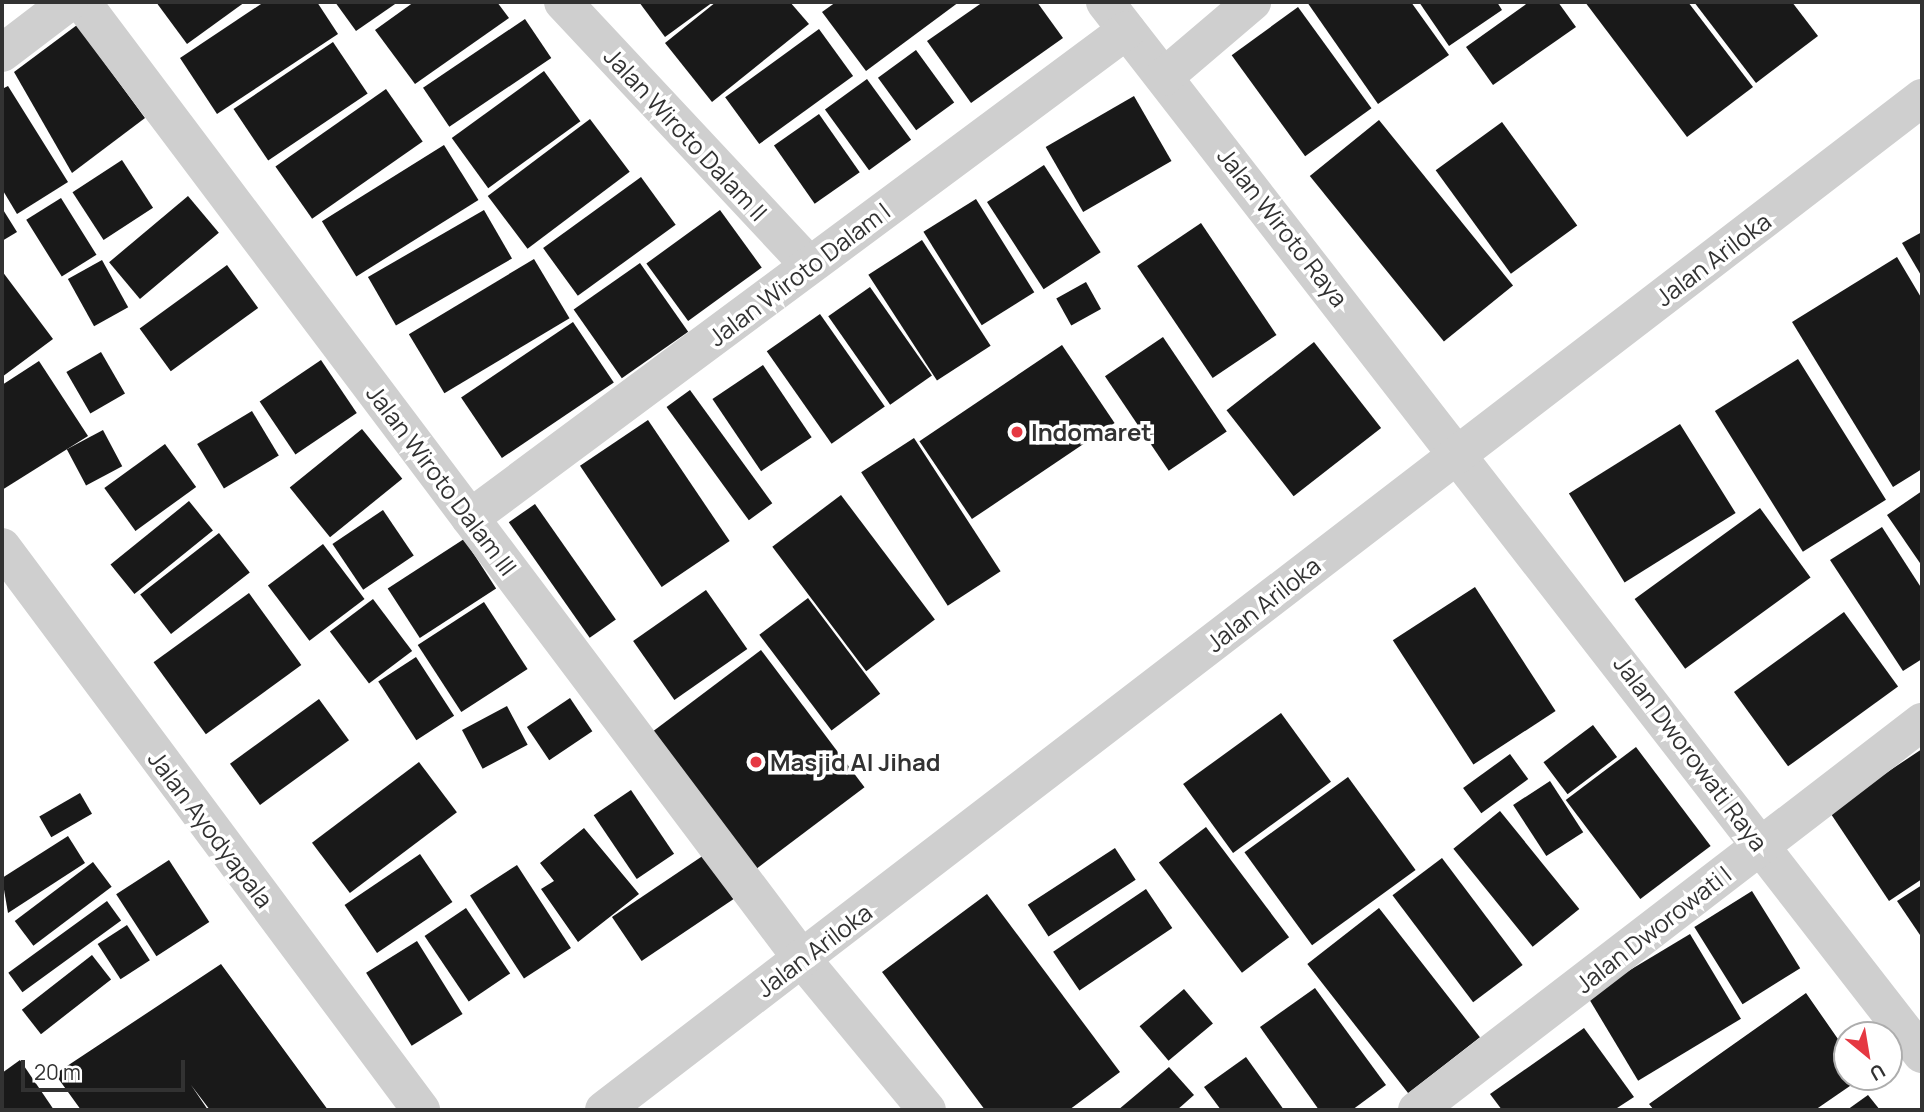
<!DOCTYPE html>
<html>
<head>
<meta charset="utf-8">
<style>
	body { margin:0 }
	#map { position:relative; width:1924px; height:1112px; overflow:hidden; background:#fff; font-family:Manrope,sans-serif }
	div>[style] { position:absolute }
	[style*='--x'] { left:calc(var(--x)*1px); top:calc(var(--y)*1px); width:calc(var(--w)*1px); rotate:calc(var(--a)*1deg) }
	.building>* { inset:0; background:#191919; transform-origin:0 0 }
	.minor>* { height:38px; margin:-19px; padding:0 19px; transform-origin:19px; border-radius:19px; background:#cfcfcf }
	.dots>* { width:19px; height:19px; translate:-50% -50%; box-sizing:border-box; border:4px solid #fff; border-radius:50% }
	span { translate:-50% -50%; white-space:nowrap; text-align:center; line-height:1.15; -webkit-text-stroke:7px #fff; paint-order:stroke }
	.street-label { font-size:24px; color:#323232 }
	.poi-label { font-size:24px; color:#323232; font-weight:700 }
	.left { translate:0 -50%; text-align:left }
	.frame { position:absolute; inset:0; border:4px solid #323232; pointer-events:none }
	.north { position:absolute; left:1833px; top:1021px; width:70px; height:70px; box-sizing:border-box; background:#fff; border:2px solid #adadad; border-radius:50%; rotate:150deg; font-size:19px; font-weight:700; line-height:28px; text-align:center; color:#323232 }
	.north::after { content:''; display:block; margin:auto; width:24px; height:32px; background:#e53842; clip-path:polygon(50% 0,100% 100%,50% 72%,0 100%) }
	.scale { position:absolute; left:21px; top:1060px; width:164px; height:32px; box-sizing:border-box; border:4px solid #323232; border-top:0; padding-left:9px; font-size:21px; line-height:24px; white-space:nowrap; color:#323232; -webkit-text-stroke:5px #fff; paint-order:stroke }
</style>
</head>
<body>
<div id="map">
	<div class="building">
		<i style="clip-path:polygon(156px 2px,245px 2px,187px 44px)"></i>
		<i style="clip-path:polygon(264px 2px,317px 2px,338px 34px,217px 114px,180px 58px)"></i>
		<i style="clip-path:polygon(335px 2px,398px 2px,356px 31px)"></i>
		<i style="clip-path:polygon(414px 2px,497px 2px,509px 18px,415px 84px,375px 30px)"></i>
		<i style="clip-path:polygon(639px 2px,713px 2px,665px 37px)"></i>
		<i style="clip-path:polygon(716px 2px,790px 2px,809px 24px,712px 102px,665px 43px)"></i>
		<i style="clip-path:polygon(836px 2px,959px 2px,866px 71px,822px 12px)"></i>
		<i style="clip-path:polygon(983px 2px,1037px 2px,1063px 38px,971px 103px,927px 41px)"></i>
		<i style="clip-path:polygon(1307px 2px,1411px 2px,1449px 55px,1378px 104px)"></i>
		<i style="clip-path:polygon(1419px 2px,1497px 2px,1502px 10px,1449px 46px)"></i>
		<i style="clip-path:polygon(1529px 2px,1558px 2px,1576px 27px,1493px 85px,1466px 47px)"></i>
		<i style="clip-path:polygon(1585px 2px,1688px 2px,1753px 87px,1687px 137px)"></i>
		<i style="clip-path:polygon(1694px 2px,1792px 2px,1818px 36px,1756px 83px)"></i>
		<i style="left:1298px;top:7px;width:125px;height:82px;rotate:54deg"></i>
		<i style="left:525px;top:19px;width:47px;height:123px;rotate:56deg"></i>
		<i style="clip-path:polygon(77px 25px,145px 118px,72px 173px,14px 72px)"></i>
		<i style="left:819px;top:29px;width:58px;height:116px;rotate:54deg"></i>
		<i style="left:333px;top:42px;width:62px;height:120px;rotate:56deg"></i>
		<i style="left:916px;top:50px;width:65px;height:47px;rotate:54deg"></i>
		<i style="left:544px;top:71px;width:62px;height:114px;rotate:54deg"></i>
		<i style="left:867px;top:79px;width:75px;height:52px;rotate:54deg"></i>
		<i style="clip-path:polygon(8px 86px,68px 182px,17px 214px,2px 189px,2px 89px)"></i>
		<i style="left:386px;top:89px;width:64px;height:135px;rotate:55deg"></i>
		<i style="left:1134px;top:96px;width:75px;height:102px;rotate:60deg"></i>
		<i style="left:819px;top:114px;width:71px;height:55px;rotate:55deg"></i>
		<i style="left:590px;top:119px;width:66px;height:128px;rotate:53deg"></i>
		<i style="left:1379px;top:120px;width:213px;height:89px;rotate:51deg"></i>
		<i style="left:1502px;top:122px;width:128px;height:82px;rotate:54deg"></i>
		<i style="left:444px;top:145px;width:65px;height:144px;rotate:58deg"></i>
		<i style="left:122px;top:160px;width:57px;height:59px;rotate:57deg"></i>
		<i style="left:1044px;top:165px;width:104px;height:68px;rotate:57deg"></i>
		<i style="left:641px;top:177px;width:59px;height:121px;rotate:54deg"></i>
		<i style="left:188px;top:196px;width:48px;height:103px;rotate:50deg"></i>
		<i style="left:61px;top:198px;width:67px;height:41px;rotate:58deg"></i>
		<i style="left:976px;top:199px;width:110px;height:62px;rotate:58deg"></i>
		<i style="clip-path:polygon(2px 208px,17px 232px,2px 241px)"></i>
		<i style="left:484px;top:210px;width:56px;height:134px;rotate:60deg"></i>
		<i style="left:720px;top:210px;width:71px;height:91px;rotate:54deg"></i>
		<i style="left:1201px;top:223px;width:135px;height:77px;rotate:56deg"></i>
		<i style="clip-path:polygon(1922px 232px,1922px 277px,1902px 243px)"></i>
		<i style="left:922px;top:240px;width:126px;height:64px;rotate:57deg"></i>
		<i style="clip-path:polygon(1897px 257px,1922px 299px,1922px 469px,1893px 487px,1792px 322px)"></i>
		<i style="left:534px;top:259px;width:69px;height:146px;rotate:59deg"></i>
		<i style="left:102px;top:260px;width:54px;height:39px;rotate:61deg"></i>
		<i style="left:640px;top:263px;width:84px;height:81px;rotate:55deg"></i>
		<i style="left:227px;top:265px;width:53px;height:108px;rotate:54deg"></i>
		<i style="clip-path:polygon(2px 271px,53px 339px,2px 377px)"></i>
		<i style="left:1086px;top:282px;width:31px;height:34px;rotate:61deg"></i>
		<i style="left:870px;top:287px;width:108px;height:51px;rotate:55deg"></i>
		<i style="left:820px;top:314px;width:113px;height:65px;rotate:55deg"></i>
		<i style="left:573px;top:322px;width:73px;height:135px;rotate:56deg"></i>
		<i style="left:1163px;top:337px;width:114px;height:70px;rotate:56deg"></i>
		<i style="left:1314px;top:342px;width:109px;height:111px;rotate:52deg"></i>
		<i style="left:1062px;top:345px;width:94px;height:172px;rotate:56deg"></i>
		<i style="left:101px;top:352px;width:48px;height:40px;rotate:60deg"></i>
		<i style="left:1798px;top:359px;width:166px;height:98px;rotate:58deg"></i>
		<i style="left:321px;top:360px;width:64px;height:74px;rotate:56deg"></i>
		<i style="clip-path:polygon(39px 361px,88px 436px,2px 490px,2px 385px)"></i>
		<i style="left:763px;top:365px;width:87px;height:61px;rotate:56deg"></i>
		<i style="left:690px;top:390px;width:140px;height:29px;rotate:54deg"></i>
		<i style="left:252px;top:411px;width:52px;height:64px;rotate:59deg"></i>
		<i style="left:648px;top:420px;width:146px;height:82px;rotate:56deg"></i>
		<i style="left:1680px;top:424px;width:105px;height:131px;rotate:58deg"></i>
		<i style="left:362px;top:429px;width:64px;height:93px;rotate:51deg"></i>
		<i style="left:103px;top:430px;width:41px;height:41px;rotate:62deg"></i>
		<i style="left:914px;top:438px;width:159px;height:63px;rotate:57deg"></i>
		<i style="left:165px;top:444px;width:53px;height:75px;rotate:54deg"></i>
		<i style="clip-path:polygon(1922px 491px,1922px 566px,1887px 515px)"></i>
		<i style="left:841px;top:495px;width:156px;height:86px;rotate:53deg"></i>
		<i style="left:189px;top:501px;width:38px;height:101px;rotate:51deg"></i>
		<i style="left:535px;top:504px;width:141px;height:32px;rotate:55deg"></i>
		<i style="left:1760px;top:508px;width:86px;height:155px;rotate:54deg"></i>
		<i style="left:383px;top:510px;width:55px;height:61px;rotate:56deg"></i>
		<i style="clip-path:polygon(1882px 527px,1922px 589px,1922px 659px,1903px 671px,1830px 560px)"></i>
		<i style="left:219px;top:533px;width:50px;height:100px;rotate:52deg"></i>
		<i style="left:464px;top:539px;width:59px;height:91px;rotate:57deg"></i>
		<i style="left:323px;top:544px;width:69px;height:69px;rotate:53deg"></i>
		<i style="left:1475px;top:587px;width:148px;height:98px;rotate:57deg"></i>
		<i style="left:706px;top:590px;width:72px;height:89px;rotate:55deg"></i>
		<i style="left:249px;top:593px;width:89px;height:118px;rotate:54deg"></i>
		<i style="left:808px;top:598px;width:120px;height:61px;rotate:53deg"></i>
		<i style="left:373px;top:599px;width:65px;height:54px;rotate:53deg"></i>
		<i style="left:484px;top:602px;width:80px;height:79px;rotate:57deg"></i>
		<i style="left:1844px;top:612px;width:92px;height:136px;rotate:54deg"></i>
		<i style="left:761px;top:650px;width:172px;height:143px;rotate:53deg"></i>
		<i style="left:416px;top:657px;width:70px;height:45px;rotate:57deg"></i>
		<i style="left:570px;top:698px;width:40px;height:52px;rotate:56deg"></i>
		<i style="left:319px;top:699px;width:51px;height:110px;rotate:54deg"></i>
		<i style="left:507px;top:706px;width:44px;height:51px;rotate:62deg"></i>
		<i style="left:1281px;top:713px;width:85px;height:121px;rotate:54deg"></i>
		<i style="left:1593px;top:725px;width:40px;height:62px;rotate:53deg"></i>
		<i style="left:1636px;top:747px;width:124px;height:88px;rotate:53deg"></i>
		<i style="clip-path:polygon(1922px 749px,1922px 879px,1889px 901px,1829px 811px)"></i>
		<i style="left:1510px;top:754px;width:31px;height:58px;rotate:54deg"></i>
		<i style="left:419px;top:762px;width:63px;height:134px;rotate:53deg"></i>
		<i style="left:1348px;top:777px;width:115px;height:128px;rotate:54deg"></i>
		<i style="left:1550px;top:781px;width:61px;height:44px;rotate:57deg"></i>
		<i style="left:631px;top:790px;width:77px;height:45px;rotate:56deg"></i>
		<i style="left:80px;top:793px;width:24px;height:47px;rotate:60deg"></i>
		<i style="left:1500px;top:811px;width:126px;height:60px;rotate:51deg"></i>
		<i style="left:1206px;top:827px;width:138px;height:59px;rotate:53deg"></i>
		<i style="clip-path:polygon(584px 828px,639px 894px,578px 942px,541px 889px,554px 881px,540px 863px)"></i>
		<i style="clip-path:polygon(68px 836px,85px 863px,8px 913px,2px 878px)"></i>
		<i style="left:1115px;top:848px;width:38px;height:104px;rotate:57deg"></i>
		<i style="left:420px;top:854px;width:58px;height:91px;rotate:56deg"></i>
		<i style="left:704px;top:855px;width:53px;height:111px;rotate:56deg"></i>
		<i style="left:1442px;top:858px;width:134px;height:62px;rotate:53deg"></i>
		<i style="left:169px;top:860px;width:74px;height:63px;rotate:57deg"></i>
		<i style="left:93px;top:862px;width:31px;height:98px;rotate:53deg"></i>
		<i style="left:517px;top:865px;width:99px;height:56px;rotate:57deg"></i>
		<i style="clip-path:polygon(1922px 885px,1922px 938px,1897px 901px)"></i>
		<i style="left:1146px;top:889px;width:47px;height:112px;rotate:56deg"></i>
		<i style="left:1752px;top:891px;width:91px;height:68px;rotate:58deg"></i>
		<i style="clip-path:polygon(987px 894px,1120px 1072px,1069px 1110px,985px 1110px,882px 972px)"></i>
		<i style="left:107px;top:901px;width:24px;height:122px;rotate:54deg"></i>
		<i style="left:466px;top:908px;width:79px;height:50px;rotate:56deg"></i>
		<i style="left:1379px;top:908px;width:164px;height:91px;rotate:52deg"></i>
		<i style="left:127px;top:925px;width:42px;height:35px;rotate:57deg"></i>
		<i style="left:1690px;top:934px;width:99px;height:120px;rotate:59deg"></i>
		<i style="left:417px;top:941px;width:86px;height:60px;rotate:58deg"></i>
		<i style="left:92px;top:955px;width:31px;height:89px;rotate:52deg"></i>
		<i style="clip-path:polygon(221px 964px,328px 1110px,210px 1110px,191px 1085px,208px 1110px,81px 1110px,55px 1074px)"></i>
		<i style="clip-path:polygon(1315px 988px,1386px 1085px,1352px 1110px,1319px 1110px,1260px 1027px)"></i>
		<i style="left:1184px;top:989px;width:45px;height:58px;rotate:50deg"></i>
		<i style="clip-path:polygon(1806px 993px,1847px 1052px,1847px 1077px,1863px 1077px,1815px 1110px,1654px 1110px,1649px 1104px)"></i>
		<i style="clip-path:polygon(1584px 1028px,1634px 1097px,1614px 1110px,1502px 1110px,1490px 1094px)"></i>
		<i style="clip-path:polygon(1246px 1057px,1284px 1110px,1221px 1110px,1204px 1087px)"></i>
		<i style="clip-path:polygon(20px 1060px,54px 1110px,2px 1110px,2px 1073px)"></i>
		<i style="clip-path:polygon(1169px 1067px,1194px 1095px,1177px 1110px,1118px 1110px)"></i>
		<i style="clip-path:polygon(1868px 1095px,1880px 1110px,1847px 1110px)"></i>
	</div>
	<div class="minor">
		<i style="--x:82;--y:2;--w:1198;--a:53.04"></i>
		<i style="--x:802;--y:959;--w:196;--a:50.4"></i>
		<i style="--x:563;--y:2;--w:360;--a:46.9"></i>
		<i style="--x:1105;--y:2;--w:1332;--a:52.17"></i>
		<i style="--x:2;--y:53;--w:84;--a:-37.3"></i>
		<i style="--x:1164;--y:77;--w:116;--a:-40.4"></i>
		<i style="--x:470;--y:518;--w:818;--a:-36.6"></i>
		<i style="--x:2;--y:547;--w:702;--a:53.34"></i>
		<i style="--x:604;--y:1110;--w:1662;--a:-37.52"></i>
		<i style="--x:1417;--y:1110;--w:637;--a:-37.54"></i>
	</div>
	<div class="dots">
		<i style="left:1017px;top:432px;background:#e53842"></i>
		<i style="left:756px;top:762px;background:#e53842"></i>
	</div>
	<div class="street-label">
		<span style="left:686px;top:134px;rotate:47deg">Jalan Wiroto Dalam II</span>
		<span style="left:1283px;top:227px;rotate:52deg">Jalan Wiroto Raya</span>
		<span style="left:1713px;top:259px;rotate:-37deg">Jalan Ariloka</span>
		<span style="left:799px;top:274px;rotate:-37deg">Jalan Wiroto Dalam I</span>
		<span style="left:442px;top:480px;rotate:53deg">Jalan Wiroto Dalam III</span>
		<span style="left:1263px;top:604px;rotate:-38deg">Jalan Ariloka</span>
		<span style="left:1691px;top:753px;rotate:53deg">Jalan Dworowati Raya</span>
		<span style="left:211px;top:829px;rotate:53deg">Jalan Ayodyapala</span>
		<span style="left:1653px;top:929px;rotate:-38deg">Jalan Dworowati I</span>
		<span style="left:814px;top:950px;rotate:-37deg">Jalan Ariloka</span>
	</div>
	<div class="poi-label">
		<span class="left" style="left:1031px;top:432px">Indomaret</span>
		<span class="left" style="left:770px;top:762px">Masjid Al Jihad</span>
	</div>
	<div class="frame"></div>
	<div class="north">U</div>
	<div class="scale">20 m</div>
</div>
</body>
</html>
